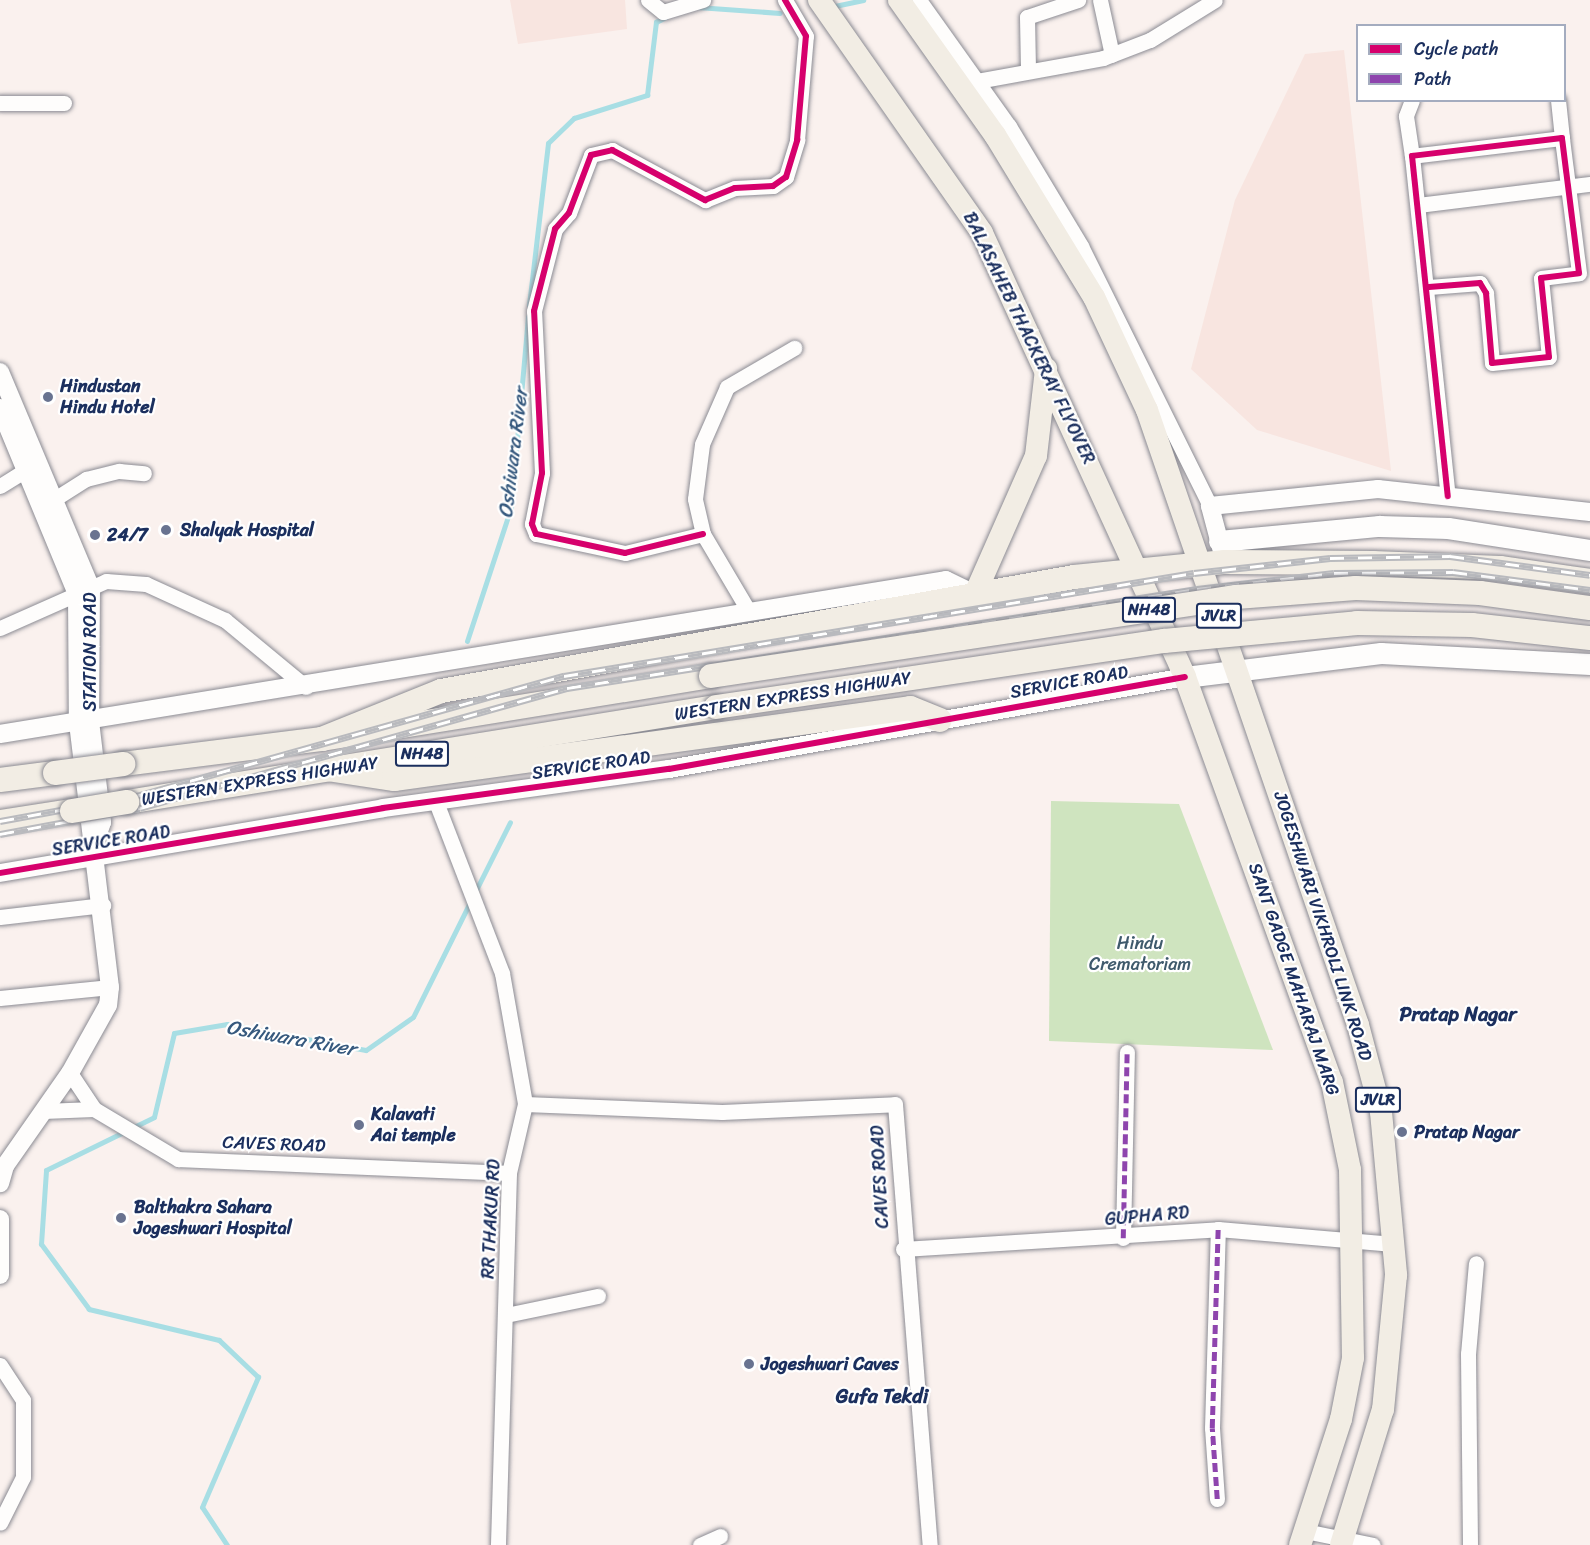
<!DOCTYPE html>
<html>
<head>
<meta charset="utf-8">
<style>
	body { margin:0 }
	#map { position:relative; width:1590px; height:1545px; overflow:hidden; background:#faf1ee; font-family:Sriracha,sans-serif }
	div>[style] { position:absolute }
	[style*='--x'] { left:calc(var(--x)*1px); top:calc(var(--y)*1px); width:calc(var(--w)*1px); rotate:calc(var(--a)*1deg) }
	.built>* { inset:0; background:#f8e5e0 }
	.green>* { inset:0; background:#cfe4bf }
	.stream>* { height:5px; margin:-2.5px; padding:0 2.5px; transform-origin:2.5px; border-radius:2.5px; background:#a8dee4 }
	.roads { filter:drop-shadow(0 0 2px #8b8b93) drop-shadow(0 0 2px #8b8b93) }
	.minor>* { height:15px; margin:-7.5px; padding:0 7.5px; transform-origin:7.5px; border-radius:7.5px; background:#fefdfc }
	.tertiary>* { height:18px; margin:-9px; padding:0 9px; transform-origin:9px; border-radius:9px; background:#fefdfc }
	.secondary>* { height:21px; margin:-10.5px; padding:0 10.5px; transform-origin:10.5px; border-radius:10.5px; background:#fefdfc }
	.primary>* { height:22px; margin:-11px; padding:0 11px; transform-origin:11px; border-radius:11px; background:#f2ede4 }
	.trunk>* { height:24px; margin:-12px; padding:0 12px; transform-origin:12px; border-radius:12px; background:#f2ede4 }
	.rail>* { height:7px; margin-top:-3.5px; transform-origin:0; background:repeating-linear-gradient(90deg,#fff 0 14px,#b9babe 0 28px); box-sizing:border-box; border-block:2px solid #b9babe }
	.bridges { filter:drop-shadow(0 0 2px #8b8b93) drop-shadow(0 0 2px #8b8b93) }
	.trunk-bridge>* { height:24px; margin:-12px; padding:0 12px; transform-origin:12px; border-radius:12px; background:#f2ede4 }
	.quiet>* { height:4.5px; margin-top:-2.25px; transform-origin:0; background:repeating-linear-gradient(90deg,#8e44ad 0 9px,transparent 0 13.5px) }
	.cycleway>* { height:6px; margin:-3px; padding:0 3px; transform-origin:3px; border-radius:3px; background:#d6006c }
	.dots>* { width:16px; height:16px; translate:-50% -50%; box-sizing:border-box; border:3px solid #fff; border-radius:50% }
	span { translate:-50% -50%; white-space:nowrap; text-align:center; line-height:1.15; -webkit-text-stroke:4.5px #fff; paint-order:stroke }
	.shield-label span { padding:2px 4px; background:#fff; border:2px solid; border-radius:4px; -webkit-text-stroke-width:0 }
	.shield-label { font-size:16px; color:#1b2f5e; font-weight:700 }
	.street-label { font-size:18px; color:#1b2f5e }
	.poi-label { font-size:18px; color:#1b2f5e; font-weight:700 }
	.left { translate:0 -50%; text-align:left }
	.park-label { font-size:18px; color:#3f5a6c }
	.water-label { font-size:20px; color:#36597e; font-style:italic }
	.neighbourhood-label { font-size:20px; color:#1b2f5e; font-weight:700 }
	.legend { position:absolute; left:1356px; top:24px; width:210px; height:78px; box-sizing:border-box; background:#fff; border:2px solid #a4acbf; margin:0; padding:8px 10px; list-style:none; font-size:18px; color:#1b2f5e }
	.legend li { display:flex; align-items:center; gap:12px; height:30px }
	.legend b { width:30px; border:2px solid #a4acbf }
</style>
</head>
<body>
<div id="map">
	<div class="built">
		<i style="clip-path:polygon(510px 0,625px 0,627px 29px,518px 44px)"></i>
		<i style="clip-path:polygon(1344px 50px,1391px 471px,1257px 430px,1191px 369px,1235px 200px,1305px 54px)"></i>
	</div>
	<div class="green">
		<i style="clip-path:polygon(1051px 801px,1179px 804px,1273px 1050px,1049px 1041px)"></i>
	</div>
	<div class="stream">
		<i style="--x:697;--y:7;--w:83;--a:4.1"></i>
		<i style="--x:830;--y:7;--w:34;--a:-12"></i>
		<i style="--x:529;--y:305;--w:163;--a:-83.3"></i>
		<i style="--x:548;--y:143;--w:36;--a:-44"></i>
		<i style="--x:574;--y:118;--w:77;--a:-17.5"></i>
		<i style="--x:647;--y:95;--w:74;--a:-83"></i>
		<i style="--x:656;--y:22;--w:11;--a:-27"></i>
		<i style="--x:467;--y:641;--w:141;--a:-71.8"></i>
		<i style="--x:511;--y:507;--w:191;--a:-84.9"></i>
		<i style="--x:475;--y:892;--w:78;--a:-63.4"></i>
		<i style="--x:227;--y:1545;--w:45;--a:-123.3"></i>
		<i style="--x:202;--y:1507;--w:142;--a:-66.7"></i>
		<i style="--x:258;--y:1377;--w:54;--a:-136.5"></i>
		<i style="--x:219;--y:1340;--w:134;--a:-166.6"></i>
		<i style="--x:89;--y:1309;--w:81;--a:-126.4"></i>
		<i style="--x:41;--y:1244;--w:74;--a:-86.1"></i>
		<i style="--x:46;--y:1170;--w:120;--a:-26.1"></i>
		<i style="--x:154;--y:1117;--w:86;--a:-76.6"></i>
		<i style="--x:174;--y:1033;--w:54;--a:-9.6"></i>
		<i style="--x:227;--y:1024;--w:141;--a:10.6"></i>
		<i style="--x:366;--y:1050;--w:57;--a:-35.1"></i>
		<i style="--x:413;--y:1017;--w:131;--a:-63.6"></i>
	</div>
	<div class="roads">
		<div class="minor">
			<i style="--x:648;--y:0;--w:19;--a:39"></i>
			<i style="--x:663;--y:12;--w:42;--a:-16.7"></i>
			<i style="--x:919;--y:0;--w:155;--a:54.5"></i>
			<i style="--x:1009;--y:126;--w:140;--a:59"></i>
			<i style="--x:1081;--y:246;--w:290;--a:63.6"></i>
			<i style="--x:1100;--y:0;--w:56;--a:77.7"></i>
			<i style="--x:1028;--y:69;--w:52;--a:-91.1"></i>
			<i style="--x:1027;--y:17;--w:54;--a:-18.4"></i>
			<i style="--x:977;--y:81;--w:128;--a:-10.3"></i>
			<i style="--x:1103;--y:58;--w:50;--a:-21"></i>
			<i style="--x:1150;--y:40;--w:76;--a:-31.6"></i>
			<i style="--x:1412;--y:100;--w:17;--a:111"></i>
			<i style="--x:1406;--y:116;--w:40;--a:81.5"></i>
			<i style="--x:1558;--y:100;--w:38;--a:84"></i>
			<i style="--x:0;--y:103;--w:64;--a:0"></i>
			<i style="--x:1418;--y:205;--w:173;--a:-7"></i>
			<i style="--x:1429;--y:287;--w:51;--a:-4.5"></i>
			<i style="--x:1480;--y:283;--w:12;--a:59"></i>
			<i style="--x:1486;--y:293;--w:70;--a:85.1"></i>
			<i style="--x:1492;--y:363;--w:57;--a:-6"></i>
			<i style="--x:1549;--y:357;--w:79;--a:-95.8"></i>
			<i style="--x:1541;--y:278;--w:38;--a:-7"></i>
			<i style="--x:1579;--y:273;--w:136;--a:-97.2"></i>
			<i style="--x:1562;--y:138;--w:151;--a:173.2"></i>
			<i style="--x:1412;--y:156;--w:342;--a:84"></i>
			<i style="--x:0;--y:486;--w:32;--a:-32"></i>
			<i style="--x:45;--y:505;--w:49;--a:-32.4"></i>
			<i style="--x:86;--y:479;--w:34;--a:-14"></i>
			<i style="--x:119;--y:471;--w:25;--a:5"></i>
			<i style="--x:703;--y:534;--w:80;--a:166.3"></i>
			<i style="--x:625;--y:553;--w:91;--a:-167.9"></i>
			<i style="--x:536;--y:534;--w:11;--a:-112"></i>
			<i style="--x:532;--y:524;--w:52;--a:-78.9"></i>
			<i style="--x:542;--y:473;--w:162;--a:-92.8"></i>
			<i style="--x:534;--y:311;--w:85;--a:-75.6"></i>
			<i style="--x:555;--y:229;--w:21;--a:-49"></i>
			<i style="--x:569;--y:213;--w:62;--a:-69.2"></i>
			<i style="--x:591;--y:155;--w:22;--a:-13"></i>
			<i style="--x:612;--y:150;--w:106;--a:28.3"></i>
			<i style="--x:705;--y:200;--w:32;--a:-22"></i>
			<i style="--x:735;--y:188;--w:38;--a:-3"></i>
			<i style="--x:773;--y:186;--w:16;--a:-35"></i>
			<i style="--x:786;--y:177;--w:39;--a:-73"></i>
			<i style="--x:797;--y:140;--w:104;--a:-85.1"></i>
			<i style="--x:806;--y:36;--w:42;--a:-120.3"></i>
			<i style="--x:748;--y:610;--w:88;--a:-120.6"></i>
			<i style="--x:703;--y:534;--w:36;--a:-103"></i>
			<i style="--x:695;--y:499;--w:55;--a:-82.7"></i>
			<i style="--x:702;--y:444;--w:62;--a:-66.3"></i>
			<i style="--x:727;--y:387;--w:78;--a:-30.2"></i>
			<i style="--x:0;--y:628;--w:116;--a:-23.9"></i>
			<i style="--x:106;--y:581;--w:40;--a:4.3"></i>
			<i style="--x:146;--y:584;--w:87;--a:24.5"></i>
			<i style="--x:225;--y:620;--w:105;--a:39.6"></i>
			<i style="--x:436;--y:802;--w:183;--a:68.9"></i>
			<i style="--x:502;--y:973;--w:133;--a:80"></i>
			<i style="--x:525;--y:1104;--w:71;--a:103.1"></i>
			<i style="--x:509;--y:1173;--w:372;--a:91.7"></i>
			<i style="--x:0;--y:917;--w:104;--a:-6.6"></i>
			<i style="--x:0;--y:998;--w:111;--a:-5.7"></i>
			<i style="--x:70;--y:1073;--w:43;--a:56.3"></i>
			<i style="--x:94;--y:1109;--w:98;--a:30.8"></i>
			<i style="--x:178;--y:1159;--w:331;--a:2.4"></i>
			<i style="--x:525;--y:1104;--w:197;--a:2.3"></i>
			<i style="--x:722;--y:1112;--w:173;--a:-2.6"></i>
			<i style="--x:895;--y:1104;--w:442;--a:85.5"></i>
			<i style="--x:43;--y:1111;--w:51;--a:-2.2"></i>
			<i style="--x:1123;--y:1238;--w:186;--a:-88.8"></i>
			<i style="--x:903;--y:1249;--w:316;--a:-3.6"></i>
			<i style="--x:1218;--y:1229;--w:176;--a:4.9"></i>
			<i style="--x:506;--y:1315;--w:94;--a:-11.7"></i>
			<i style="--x:0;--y:1365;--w:42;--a:56.7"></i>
			<i style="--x:23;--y:1400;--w:77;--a:90"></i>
			<i style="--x:23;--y:1477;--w:51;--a:116.6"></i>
			<i style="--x:1217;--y:1499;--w:71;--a:-94"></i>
			<i style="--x:1212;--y:1428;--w:199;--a:-88.3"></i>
			<i style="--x:1305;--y:1531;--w:69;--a:11.6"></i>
			<i style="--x:700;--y:1545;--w:22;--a:-24"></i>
			<i style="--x:1470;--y:1545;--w:191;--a:-90.6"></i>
			<i style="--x:1468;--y:1354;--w:91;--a:-85"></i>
		</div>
		<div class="tertiary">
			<i style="--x:0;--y:372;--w:234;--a:67.2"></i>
			<i style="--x:91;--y:588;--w:133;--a:90.4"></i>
			<i style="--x:90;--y:721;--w:102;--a:83.2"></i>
			<i style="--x:102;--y:822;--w:20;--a:108"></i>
			<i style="--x:0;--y:408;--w:201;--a:67.5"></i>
			<i style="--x:77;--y:594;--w:129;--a:89.6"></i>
			<i style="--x:78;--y:723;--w:266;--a:83.1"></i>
			<i style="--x:110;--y:987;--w:18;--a:96"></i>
			<i style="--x:108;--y:1005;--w:78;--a:119.2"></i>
			<i style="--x:70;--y:1073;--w:113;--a:125"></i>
			<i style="--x:5;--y:1166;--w:18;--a:106"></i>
			<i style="--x:1223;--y:555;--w:51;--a:-104.9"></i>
			<i style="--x:1210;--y:506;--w:169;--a:-5.8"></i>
			<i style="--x:1378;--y:489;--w:213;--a:6.2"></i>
			<i style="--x:0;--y:734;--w:958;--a:-9.25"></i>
			<i style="--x:946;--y:580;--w:32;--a:26"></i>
			<i style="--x:0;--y:873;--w:388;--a:-9.6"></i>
			<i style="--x:383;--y:808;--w:289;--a:-7.8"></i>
			<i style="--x:669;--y:769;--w:524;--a:-10.11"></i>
			<i style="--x:0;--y:1219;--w:56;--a:90"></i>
		</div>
		<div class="secondary">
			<i style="--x:1219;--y:541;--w:161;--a:-5.4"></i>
			<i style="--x:1379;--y:526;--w:69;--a:1.7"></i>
			<i style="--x:1448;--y:528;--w:144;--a:8.8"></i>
			<i style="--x:1185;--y:677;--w:197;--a:-7"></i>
			<i style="--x:1381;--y:653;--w:209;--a:3"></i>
		</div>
		<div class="primary">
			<i style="--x:819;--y:0;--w:284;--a:55"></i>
			<i style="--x:982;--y:233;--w:488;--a:65.4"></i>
			<i style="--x:1185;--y:677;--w:431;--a:70.1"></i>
			<i style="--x:1332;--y:1082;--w:90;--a:78.4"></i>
			<i style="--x:1350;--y:1170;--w:188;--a:89.1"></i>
			<i style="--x:1353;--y:1358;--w:62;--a:101.1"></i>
			<i style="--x:1341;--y:1419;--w:133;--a:108"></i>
			<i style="--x:899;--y:0;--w:166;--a:54.6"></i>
			<i style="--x:995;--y:135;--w:190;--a:58.6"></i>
			<i style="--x:1094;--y:297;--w:125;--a:64.9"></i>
			<i style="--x:1147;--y:410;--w:650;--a:71.06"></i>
			<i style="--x:1358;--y:1025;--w:90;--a:75.2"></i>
			<i style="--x:1381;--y:1112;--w:164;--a:84.7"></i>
			<i style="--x:1396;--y:1275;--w:135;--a:95.5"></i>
			<i style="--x:1383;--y:1409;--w:142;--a:107.2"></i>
			<i style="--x:975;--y:594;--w:151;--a:-66.2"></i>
			<i style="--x:1036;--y:456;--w:88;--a:-83.4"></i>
		</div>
		<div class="trunk">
			<i style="--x:322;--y:739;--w:128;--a:-22"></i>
			<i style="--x:441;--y:691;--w:643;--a:-10.21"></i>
			<i style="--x:1074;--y:577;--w:152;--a:-5.7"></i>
			<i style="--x:1225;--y:562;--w:148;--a:0.4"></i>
			<i style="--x:1373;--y:563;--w:127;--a:2.3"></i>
			<i style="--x:1500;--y:568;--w:91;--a:8.2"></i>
			<i style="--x:123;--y:764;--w:201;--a:-7.2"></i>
			<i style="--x:322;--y:739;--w:394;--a:-9.2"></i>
			<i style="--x:327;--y:769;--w:68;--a:8.5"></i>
			<i style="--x:394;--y:779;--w:521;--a:-7.83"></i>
			<i style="--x:910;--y:708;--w:32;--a:22"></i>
			<i style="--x:0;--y:780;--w:55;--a:-7.3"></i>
			<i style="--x:127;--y:802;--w:597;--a:-9.16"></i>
			<i style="--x:0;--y:822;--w:73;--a:-8.7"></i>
		</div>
	</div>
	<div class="rail">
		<i style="--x:0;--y:821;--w:138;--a:-10.4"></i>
		<i style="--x:136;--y:796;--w:445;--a:-15.7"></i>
		<i style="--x:564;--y:676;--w:638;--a:-9.29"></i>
		<i style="--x:1194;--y:573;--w:137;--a:-6.3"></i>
		<i style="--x:1330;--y:558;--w:120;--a:-1"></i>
		<i style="--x:1450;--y:556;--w:141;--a:7.7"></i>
		<i style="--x:0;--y:834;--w:142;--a:-10.5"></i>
		<i style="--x:140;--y:808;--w:444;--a:-15.7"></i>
		<i style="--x:567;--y:688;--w:638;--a:-8.93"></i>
		<i style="--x:1197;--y:589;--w:138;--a:-6.7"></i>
		<i style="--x:1334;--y:573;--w:119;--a:-0.5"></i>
		<i style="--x:1453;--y:572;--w:138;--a:7.5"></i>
	</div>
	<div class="bridges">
		<div class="trunk-bridge">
			<i style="--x:711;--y:676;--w:531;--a:-8.56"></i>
			<i style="--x:1236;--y:597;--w:120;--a:-4.3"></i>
			<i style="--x:1356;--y:588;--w:124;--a:2.3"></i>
			<i style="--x:1480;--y:593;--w:111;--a:7.8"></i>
			<i style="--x:716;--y:707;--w:453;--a:-8.4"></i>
			<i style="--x:1164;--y:641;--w:194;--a:-5.3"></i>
			<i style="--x:1357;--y:623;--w:115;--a:1"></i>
			<i style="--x:1472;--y:625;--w:119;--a:6.3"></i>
			<i style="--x:55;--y:773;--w:69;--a:-7.5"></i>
			<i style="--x:72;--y:811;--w:56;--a:-9.3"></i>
		</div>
	</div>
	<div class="quiet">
		<i style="--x:1123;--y:1238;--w:186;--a:-88.8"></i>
		<i style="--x:1217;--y:1499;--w:71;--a:-94"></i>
		<i style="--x:1212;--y:1428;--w:199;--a:-88.3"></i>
	</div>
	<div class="cycleway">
		<i style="--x:1429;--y:287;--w:51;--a:-4.5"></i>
		<i style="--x:1480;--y:283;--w:12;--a:59"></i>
		<i style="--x:1486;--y:293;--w:70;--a:85.1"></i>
		<i style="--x:1492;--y:363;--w:57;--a:-6"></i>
		<i style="--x:1549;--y:357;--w:79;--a:-95.8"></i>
		<i style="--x:1541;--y:278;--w:38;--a:-7"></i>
		<i style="--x:1579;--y:273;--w:136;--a:-97.2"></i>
		<i style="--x:1562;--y:138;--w:151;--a:173.2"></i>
		<i style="--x:1412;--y:156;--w:342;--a:84"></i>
		<i style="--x:703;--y:534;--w:80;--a:166.3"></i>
		<i style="--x:625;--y:553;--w:91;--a:-167.9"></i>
		<i style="--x:536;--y:534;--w:11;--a:-112"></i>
		<i style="--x:532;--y:524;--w:52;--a:-78.9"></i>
		<i style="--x:542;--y:473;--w:162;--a:-92.8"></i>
		<i style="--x:534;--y:311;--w:85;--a:-75.6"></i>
		<i style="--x:555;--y:229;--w:21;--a:-49"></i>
		<i style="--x:569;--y:213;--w:62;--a:-69.2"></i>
		<i style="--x:591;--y:155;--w:22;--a:-13"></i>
		<i style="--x:612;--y:150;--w:106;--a:28.3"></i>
		<i style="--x:705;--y:200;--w:32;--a:-22"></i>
		<i style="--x:735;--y:188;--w:38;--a:-3"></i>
		<i style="--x:773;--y:186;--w:16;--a:-35"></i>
		<i style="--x:786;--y:177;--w:39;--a:-73"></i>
		<i style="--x:797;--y:140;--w:104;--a:-85.1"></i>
		<i style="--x:806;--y:36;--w:42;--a:-120.3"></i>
		<i style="--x:0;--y:873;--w:388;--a:-9.6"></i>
		<i style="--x:383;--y:808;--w:289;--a:-7.8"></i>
		<i style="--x:669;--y:769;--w:524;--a:-10.11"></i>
	</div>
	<div class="dots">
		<i style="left:48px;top:397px;background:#697390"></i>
		<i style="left:166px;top:530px;background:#697390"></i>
		<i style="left:95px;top:535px;background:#697390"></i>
		<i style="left:359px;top:1125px;background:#697390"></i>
		<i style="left:1402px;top:1132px;background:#697390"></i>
		<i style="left:121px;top:1218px;background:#697390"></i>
		<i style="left:749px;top:1364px;background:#697390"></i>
	</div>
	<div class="shield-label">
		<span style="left:1149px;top:610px">NH48</span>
		<span style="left:1219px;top:616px">JVLR</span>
		<span style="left:422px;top:754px">NH48</span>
		<span style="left:1378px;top:1100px">JVLR</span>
	</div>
	<div class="street-label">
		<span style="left:1029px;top:338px;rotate:64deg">BALASAHEB THACKERAY FLYOVER</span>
		<span style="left:90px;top:652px;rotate:-90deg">STATION ROAD</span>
		<span style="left:1069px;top:682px;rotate:-10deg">SERVICE ROAD</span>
		<span style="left:793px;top:696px;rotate:-9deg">WESTERN EXPRESS HIGHWAY</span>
		<span style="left:591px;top:765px;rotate:-8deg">SERVICE ROAD</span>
		<span style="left:260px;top:781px;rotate:-9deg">WESTERN EXPRESS HIGHWAY</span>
		<span style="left:111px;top:841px;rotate:-9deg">SERVICE ROAD</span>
		<span style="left:1323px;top:926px;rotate:72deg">JOGESHWARI VIKHROLI LINK ROAD</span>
		<span style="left:1294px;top:979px;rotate:71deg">SANT GADGE MAHARAJ MARG</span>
		<span style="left:274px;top:1144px;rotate:2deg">CAVES ROAD</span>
		<span style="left:880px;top:1177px;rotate:-93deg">CAVES ROAD</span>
		<span style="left:1147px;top:1216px;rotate:-5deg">GUPHA RD</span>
		<span style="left:491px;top:1219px;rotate:-87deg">RR THAKUR RD</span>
	</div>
	<div class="poi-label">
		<span class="left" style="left:60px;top:397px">Hindustan<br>Hindu Hotel</span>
		<span class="left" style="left:180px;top:530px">Shalyak Hospital</span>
		<span class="left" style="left:107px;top:535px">24/7</span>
		<span class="left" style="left:371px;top:1125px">Kalavati<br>Aai temple</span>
		<span class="left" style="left:1414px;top:1132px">Pratap Nagar</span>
		<span class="left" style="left:134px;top:1218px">Balthakra Sahara<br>Jogeshwari Hospital</span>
		<span class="left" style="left:761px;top:1364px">Jogeshwari Caves</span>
	</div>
	<div class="park-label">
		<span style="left:1140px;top:954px">Hindu<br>Crematoriam</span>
	</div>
	<div class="water-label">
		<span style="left:513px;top:453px;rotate:-83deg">Oshiwara River</span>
		<span style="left:291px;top:1038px;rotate:10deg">Oshiwara River</span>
	</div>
	<div class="neighbourhood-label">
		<span style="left:1458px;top:1014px">Pratap Nagar</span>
		<span style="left:882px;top:1396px">Gufa Tekdi</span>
	</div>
	<ul class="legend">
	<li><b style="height:8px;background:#d6006c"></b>Cycle path</li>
	<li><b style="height:8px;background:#8e44ad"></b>Path</li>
	</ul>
</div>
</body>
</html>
